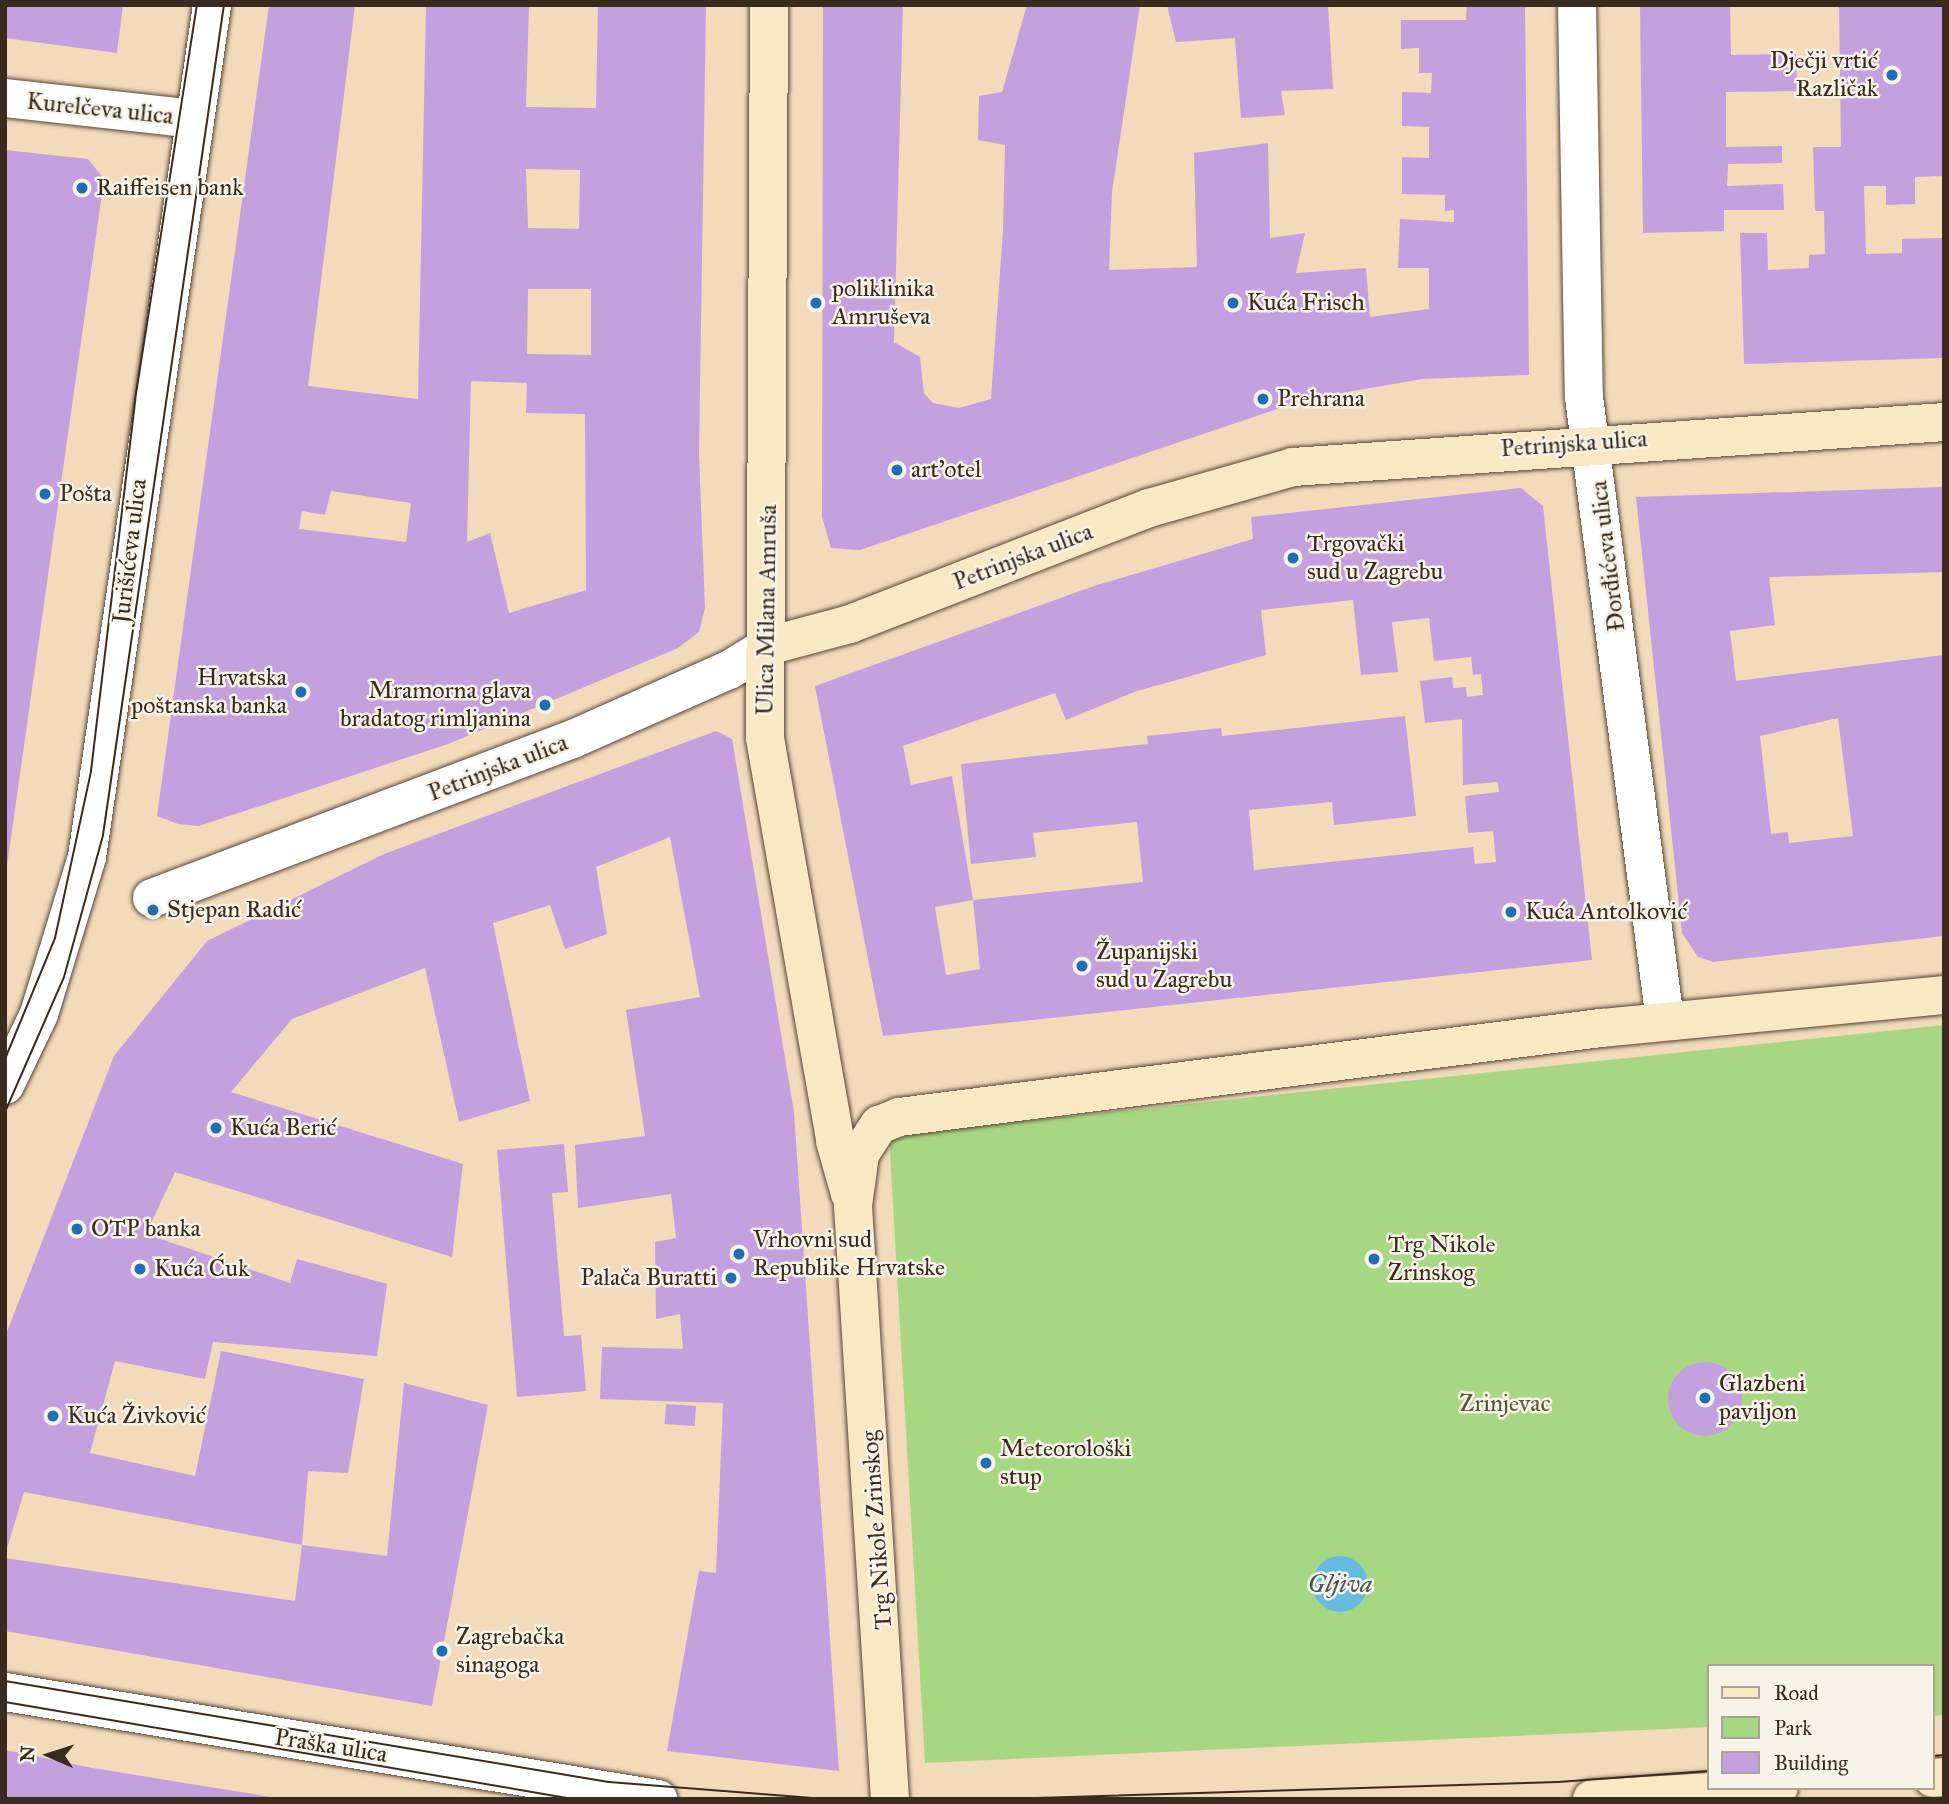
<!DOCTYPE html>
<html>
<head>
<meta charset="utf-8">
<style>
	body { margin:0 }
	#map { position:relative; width:1949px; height:1804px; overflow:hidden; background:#f2dabb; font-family:"IM FELL Great Primer",serif }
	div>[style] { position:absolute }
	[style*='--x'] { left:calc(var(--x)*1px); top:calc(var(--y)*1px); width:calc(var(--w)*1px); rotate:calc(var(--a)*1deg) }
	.green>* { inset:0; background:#a8d784 }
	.water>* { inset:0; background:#67bbe3 }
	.round { border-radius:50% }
	.building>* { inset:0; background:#c4a0de; transform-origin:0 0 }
	.roads { filter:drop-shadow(0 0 2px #564436) drop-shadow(0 0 2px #564436) }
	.street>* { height:38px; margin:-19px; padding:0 19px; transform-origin:19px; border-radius:19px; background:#fff }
	.secondary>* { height:38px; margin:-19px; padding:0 19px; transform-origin:19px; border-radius:19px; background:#f8e8c3 }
	.tram>* { height:2px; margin:-1px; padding:0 1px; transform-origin:1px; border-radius:1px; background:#3b2a1e }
	.dots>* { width:19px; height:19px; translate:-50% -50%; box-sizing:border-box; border:4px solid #f7f3e8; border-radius:50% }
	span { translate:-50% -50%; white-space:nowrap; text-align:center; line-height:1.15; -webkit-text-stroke:5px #f7f3e8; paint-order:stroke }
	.poi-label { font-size:24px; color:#3b2a1e }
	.right { translate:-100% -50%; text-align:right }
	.left { translate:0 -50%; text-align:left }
	.street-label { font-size:24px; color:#3b2a1e }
	.park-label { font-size:24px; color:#565538 }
	.water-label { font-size:26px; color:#485659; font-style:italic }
	.frame { position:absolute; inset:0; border:7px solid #3b2a1e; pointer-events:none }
	.legend { position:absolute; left:1707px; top:1664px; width:228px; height:126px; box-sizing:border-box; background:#f7f3e8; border:2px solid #aca397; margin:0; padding:9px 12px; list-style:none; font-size:21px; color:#3b2a1e }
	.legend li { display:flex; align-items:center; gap:14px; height:35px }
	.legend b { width:35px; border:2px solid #aca397 }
	.north { position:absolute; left:14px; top:1720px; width:70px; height:70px; -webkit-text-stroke:5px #f7f3e8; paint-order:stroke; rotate:273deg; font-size:19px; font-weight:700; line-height:28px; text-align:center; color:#3b2a1e }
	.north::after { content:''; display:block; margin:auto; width:24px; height:32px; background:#3b2a1e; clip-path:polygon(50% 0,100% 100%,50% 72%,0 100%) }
</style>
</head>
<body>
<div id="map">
	<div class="green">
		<i style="clip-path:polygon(1944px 1025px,1944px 1715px,1933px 1716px,1933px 1666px,1709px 1666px,1709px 1727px,925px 1763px,889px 1135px)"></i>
	</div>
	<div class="water">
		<i class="round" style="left:1312px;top:1556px;width:56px;height:56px"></i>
	</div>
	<div class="building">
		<i style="clip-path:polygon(5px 5px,123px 5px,117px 53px,5px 38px)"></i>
		<i style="clip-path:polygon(evenodd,269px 5px,355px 5px,308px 386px,418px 399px,426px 5px,529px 5px,526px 107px,596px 108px,598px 5px,706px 5px,699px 454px,705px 608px,699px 632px,678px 648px,448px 744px,199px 826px,178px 824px,157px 816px,269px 5px,526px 169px,580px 170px,579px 229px,528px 228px,526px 169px,269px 5px,528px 289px,591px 289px,591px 355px,527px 354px,528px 289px,269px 5px,471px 381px,527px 383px,526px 413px,585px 414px,586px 590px,509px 613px,490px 533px,467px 542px,471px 381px,269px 5px,331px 491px,411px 503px,406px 542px,299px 529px,302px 511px,325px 515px,331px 491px)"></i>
		<i style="clip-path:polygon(823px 5px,903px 5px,894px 342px,920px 357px,924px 393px,933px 403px,959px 408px,991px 399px,1003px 231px,1005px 145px,978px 140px,979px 96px,1002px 92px,1027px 5px,1140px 5px,1112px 192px,1109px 270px,1197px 267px,1194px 153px,1268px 143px,1270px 238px,1305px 233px,1296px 273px,1366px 268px,1370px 317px,1429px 309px,1429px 268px,1398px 268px,1400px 219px,1454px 222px,1454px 210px,1445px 211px,1445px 195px,1402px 194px,1402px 157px,1429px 158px,1429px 127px,1402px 126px,1402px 92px,1431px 93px,1432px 73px,1419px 73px,1419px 48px,1401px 49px,1401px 20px,1466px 20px,1467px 5px,1525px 5px,1529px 375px,1422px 379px,1307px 399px,860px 550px,831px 548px,822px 517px)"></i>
		<i style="clip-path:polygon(1167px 5px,1328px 5px,1333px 89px,1281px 91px,1285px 115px,1241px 118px,1235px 38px,1176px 42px)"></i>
		<i style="clip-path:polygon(1640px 5px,1730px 5px,1731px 55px,1796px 54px,1797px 91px,1726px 92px,1726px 147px,1782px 146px,1782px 163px,1728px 164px,1727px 186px,1783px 184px,1784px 210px,1724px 210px,1724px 231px,1643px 233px)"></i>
		<i style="clip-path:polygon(1839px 5px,1944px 5px,1944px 176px,1915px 177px,1915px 204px,1886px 205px,1886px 186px,1864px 186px,1866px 254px,1902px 253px,1902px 239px,1944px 238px,1944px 358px,1744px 364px,1740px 233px,1767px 233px,1768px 270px,1809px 268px,1809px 255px,1825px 254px,1824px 211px,1815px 211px,1813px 147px,1841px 147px)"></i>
		<i style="clip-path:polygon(5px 150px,88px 159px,104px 179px,6px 873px)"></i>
		<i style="clip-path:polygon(evenodd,1944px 487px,1944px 572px,1769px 577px,1775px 625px,1730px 631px,1736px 681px,1944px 655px,1944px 936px,1713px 962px,1698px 957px,1682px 933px,1636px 497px,1944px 487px,1838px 718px,1853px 836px,1789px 843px,1788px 832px,1771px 834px,1760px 736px,1838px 718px)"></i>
		<i style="clip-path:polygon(evenodd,1521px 488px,1543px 506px,1592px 960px,883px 1036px,815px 686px,1094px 586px,1253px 539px,1251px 517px,1521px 488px,1353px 600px,1361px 675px,1398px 672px,1392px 622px,1429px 618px,1434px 661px,1471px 657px,1473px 675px,1481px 674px,1483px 695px,1467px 697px,1466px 687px,1453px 688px,1452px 677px,1420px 681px,1425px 723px,1462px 719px,1463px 785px,1498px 782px,1499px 792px,1465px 796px,1468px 833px,1493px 831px,1496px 862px,1475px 864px,1473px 847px,1254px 870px,1249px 810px,1332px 802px,1334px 825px,1416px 816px,1405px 716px,1222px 736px,1221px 728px,1147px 736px,1148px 744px,961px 764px,971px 864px,1036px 857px,1033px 833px,1137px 822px,1143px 882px,973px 900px,980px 969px,946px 975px,935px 907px,973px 900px,952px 776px,911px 785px,903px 746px,1055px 693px,1066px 720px,1137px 691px,1266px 655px,1261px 610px,1353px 600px)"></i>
		<i style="clip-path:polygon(716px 731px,732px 739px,794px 1112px,839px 1771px,667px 1751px,699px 1571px,716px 1573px,723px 1403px,600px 1399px,602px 1347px,683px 1349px,680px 1314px,656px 1319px,655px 1242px,676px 1238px,671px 1194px,578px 1208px,575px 1145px,645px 1136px,626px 1010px,700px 997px,670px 837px,596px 867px,607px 934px,565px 949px,550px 905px,493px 923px,530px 1101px,459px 1122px,425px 968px,292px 1019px,231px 1092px,463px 1164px,452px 1257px,175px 1172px,146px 1234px,290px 1283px,297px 1259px,387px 1284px,377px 1356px,213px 1342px,205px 1379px,115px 1361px,90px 1453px,195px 1476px,221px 1351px,364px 1379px,348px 1473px,308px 1471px,302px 1545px,24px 1492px,5px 1555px,5px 1337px,114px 1056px,207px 941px,384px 854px)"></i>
		<i style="clip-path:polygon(564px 1144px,568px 1192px,552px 1193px,564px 1336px,581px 1335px,586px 1391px,517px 1397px,497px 1150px)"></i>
		<i class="round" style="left:1668px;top:1362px;width:74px;height:74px"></i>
		<i style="clip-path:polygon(404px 1383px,488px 1405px,432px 1706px,5px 1631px,5px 1558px,295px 1601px,302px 1545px,387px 1556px)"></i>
		<i style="left:666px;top:1404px;width:30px;height:20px;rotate:4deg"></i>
		<i style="clip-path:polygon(5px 1750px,93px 1768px,283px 1799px,5px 1799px)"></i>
	</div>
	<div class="roads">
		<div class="street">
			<i style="--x:1577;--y:5;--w:392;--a:89"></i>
			<i style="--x:1584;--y:397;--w:629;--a:82.6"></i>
			<i style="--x:5;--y:98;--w:191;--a:6.3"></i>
			<i style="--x:152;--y:898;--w:450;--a:-20.7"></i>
			<i style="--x:573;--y:739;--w:171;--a:-23.9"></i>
			<i style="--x:729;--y:670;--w:46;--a:-31.6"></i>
			<i style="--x:5;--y:1085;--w:79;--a:-64.4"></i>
			<i style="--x:39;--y:1014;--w:164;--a:-73"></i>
			<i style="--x:87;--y:857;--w:861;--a:-81.65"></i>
			<i style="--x:5;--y:1692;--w:662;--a:9.31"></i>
		</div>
		<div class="secondary">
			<i style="--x:769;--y:5;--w:733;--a:90.31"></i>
			<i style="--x:765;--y:738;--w:409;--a:80.1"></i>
			<i style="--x:835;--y:1141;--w:55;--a:74.2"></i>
			<i style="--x:768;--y:646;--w:85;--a:-15"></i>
			<i style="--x:850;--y:624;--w:321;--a:-21.2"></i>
			<i style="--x:1149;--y:508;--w:150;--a:-15.9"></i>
			<i style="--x:1293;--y:467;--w:653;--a:-3.95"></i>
			<i style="--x:1933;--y:1778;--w:11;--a:-5"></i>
			<i style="--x:890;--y:1799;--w:594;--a:-93.57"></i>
			<i style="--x:853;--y:1206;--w:52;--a:-82.3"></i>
			<i style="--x:860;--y:1154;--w:35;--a:-57"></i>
			<i style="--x:879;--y:1125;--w:22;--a:-22"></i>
			<i style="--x:899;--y:1117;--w:708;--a:-7.23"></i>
			<i style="--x:1601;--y:1028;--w:345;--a:-5.5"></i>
			<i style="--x:1592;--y:1799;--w:187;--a:-3.4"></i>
		</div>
	</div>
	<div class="tram">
		<i style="--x:5;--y:1059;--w:131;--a:-67.5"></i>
		<i style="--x:55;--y:938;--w:171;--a:-77.8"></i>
		<i style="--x:91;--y:771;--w:374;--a:-83.2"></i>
		<i style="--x:135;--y:400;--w:400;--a:-81.1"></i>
		<i style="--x:5;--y:1112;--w:147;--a:-66.4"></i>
		<i style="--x:64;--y:977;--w:147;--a:-74.6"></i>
		<i style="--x:103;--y:835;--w:839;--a:-81.71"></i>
		<i style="--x:5;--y:1681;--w:612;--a:9.49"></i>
		<i style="--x:609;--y:1782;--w:217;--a:4.5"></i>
		<i style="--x:5;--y:1702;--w:576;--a:9.69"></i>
		<i style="--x:1933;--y:1756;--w:11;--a:-5"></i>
		<i style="--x:1003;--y:1799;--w:555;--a:-1.75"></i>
		<i style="--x:1558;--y:1782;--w:151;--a:-4.2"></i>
	</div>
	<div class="dots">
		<i style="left:1892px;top:75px;background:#1f6fb2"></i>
		<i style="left:82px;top:188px;background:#1f6fb2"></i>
		<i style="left:816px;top:303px;background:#1f6fb2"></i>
		<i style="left:1233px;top:303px;background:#1f6fb2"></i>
		<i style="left:1263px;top:399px;background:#1f6fb2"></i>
		<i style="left:897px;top:470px;background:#1f6fb2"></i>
		<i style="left:45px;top:494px;background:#1f6fb2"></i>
		<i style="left:1293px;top:558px;background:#1f6fb2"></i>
		<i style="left:301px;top:692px;background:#1f6fb2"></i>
		<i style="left:545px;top:705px;background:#1f6fb2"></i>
		<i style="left:153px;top:910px;background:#1f6fb2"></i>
		<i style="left:1511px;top:912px;background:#1f6fb2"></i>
		<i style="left:1082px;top:966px;background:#1f6fb2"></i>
		<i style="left:216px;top:1128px;background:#1f6fb2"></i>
		<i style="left:77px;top:1229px;background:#1f6fb2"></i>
		<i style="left:739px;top:1254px;background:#1f6fb2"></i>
		<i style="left:1374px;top:1259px;background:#1f6fb2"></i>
		<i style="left:140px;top:1269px;background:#1f6fb2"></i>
		<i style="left:731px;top:1278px;background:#1f6fb2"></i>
		<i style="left:1705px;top:1398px;background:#1f6fb2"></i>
		<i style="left:53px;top:1416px;background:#1f6fb2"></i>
		<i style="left:986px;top:1463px;background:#1f6fb2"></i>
		<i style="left:442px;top:1651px;background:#1f6fb2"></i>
	</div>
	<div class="poi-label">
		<span class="right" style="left:1878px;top:75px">Dječji vrtić<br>Različak</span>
		<span class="left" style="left:96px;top:188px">Raiffeisen bank</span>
		<span class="left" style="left:832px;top:303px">poliklinika<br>Amruševa</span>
		<span class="left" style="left:1247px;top:303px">Kuća Frisch</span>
		<span class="left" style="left:1277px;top:399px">Prehrana</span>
		<span class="left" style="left:911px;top:470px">art'otel</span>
		<span class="left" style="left:59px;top:494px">Pošta</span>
		<span class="left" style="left:1307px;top:558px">Trgovački<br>sud u Zagrebu</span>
		<span class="right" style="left:287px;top:692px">Hrvatska<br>poštanska banka</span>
		<span class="right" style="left:531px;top:705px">Mramorna glava<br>bradatog rimljanina</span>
		<span class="left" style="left:167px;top:910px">Stjepan Radić</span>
		<span class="left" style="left:1525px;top:912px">Kuća Antolković</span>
		<span class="left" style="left:1096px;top:966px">Županijski<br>sud u Zagrebu</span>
		<span class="left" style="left:230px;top:1128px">Kuća Berić</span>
		<span class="left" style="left:91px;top:1229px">OTP banka</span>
		<span class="left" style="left:753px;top:1254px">Vrhovni sud<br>Republike Hrvatske</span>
		<span class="left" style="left:1388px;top:1259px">Trg Nikole<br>Zrinskog</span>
		<span class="left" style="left:154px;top:1269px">Kuća Ćuk</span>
		<span class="right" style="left:717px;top:1278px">Palača Buratti</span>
		<span class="left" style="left:1719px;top:1398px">Glazbeni<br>paviljon</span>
		<span class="left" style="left:67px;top:1416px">Kuća Živković</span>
		<span class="left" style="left:1000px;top:1463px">Meteorološki<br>stup</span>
		<span class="left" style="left:456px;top:1651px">Zagrebačka<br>sinagoga</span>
	</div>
	<div class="street-label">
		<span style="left:100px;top:109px;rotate:6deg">Kurelčeva ulica</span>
		<span style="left:1574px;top:444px;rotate:-4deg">Petrinjska ulica</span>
		<span style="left:130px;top:551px;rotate:-83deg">Jurišićeva ulica</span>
		<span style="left:1608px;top:556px;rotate:-97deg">Đorđićeva ulica</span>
		<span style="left:1023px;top:557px;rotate:-21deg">Petrinjska ulica</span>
		<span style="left:767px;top:610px;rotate:-89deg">Ulica Milana Amruša</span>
		<span style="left:498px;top:768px;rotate:-21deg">Petrinjska ulica</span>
		<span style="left:877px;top:1530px;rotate:-94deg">Trg Nikole Zrinskog</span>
		<span style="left:331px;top:1746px;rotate:9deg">Praška ulica</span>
	</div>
	<div class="park-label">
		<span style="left:1505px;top:1404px">Zrinjevac</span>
	</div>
	<div class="water-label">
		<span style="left:1340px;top:1584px">Gljiva</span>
	</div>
	<div class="frame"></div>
	<ul class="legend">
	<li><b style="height:9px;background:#f8e8c3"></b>Road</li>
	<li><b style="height:19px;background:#a8d784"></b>Park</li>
	<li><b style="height:19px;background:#c4a0de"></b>Building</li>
	</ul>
	<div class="north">N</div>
</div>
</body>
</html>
